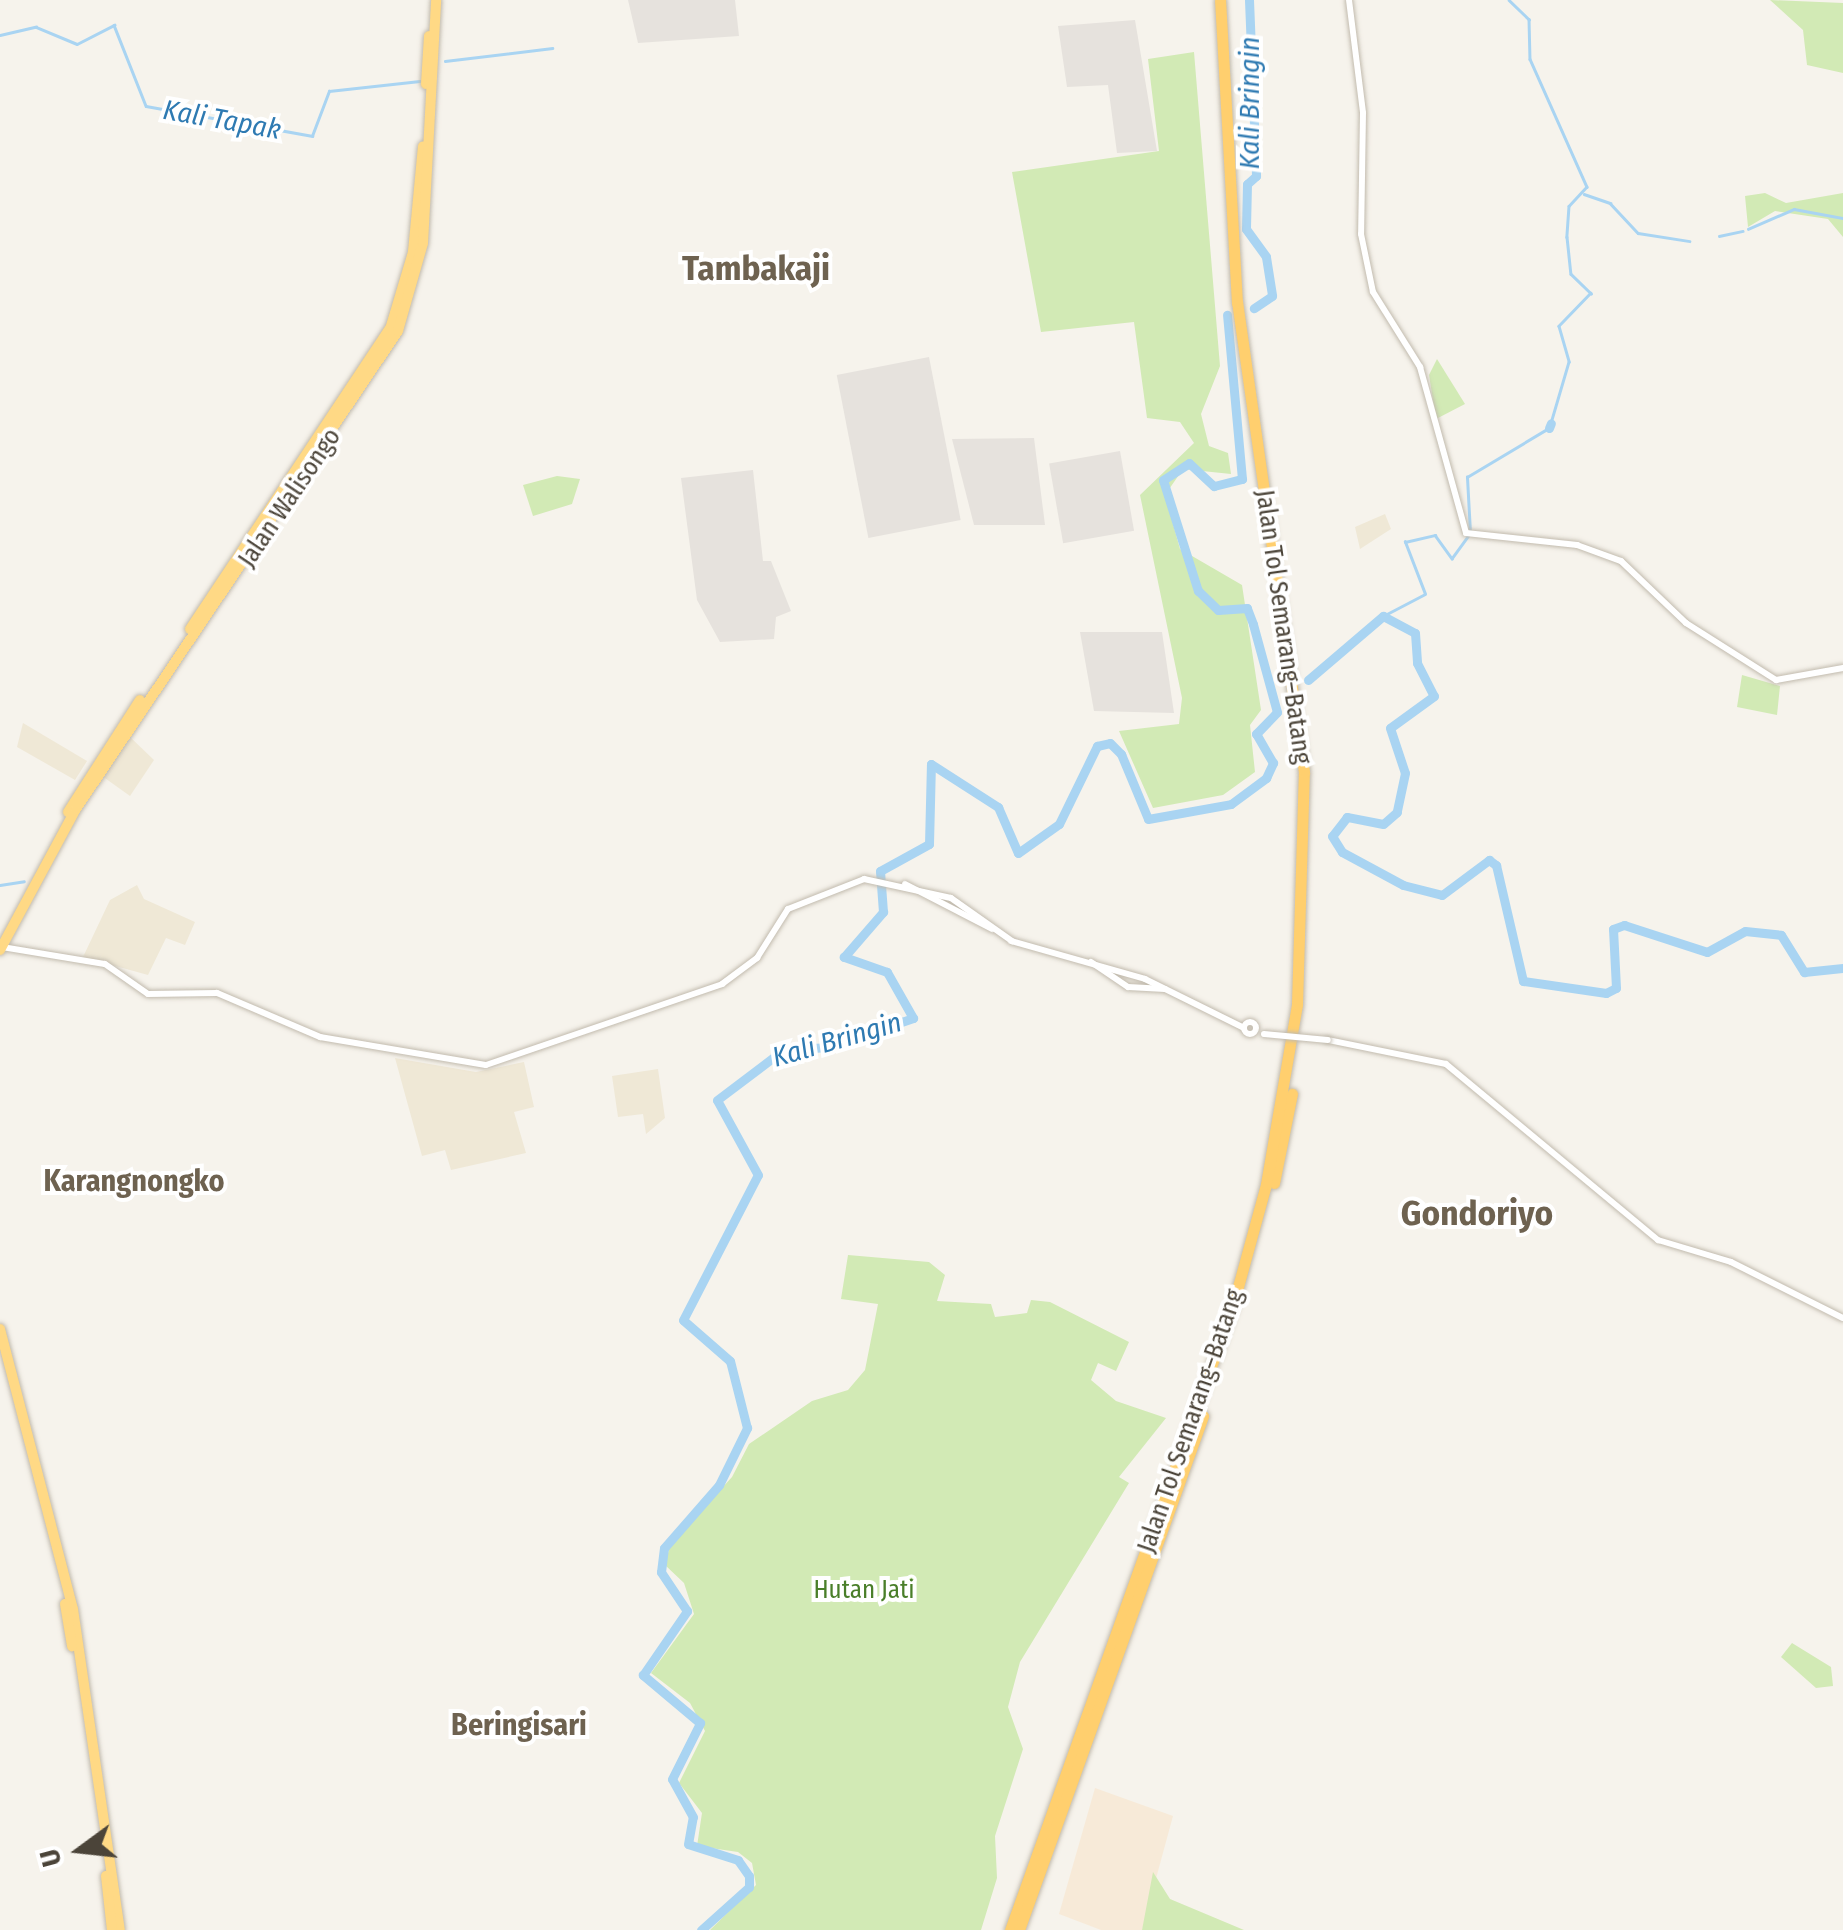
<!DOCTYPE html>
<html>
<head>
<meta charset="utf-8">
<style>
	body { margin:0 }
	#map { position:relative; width:1843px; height:1930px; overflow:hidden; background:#f6f3ec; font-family:"Fira Sans Condensed",sans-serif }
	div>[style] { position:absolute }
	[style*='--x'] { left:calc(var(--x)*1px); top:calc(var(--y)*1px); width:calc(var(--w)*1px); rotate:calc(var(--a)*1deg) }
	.commercial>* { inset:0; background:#f7ead8 }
	.industrial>* { inset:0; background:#e6e2dd; transform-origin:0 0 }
	.education>* { inset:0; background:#efe8d6 }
	.green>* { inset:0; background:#d2eab5 }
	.stream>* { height:2.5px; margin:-1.25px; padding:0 1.25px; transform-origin:1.25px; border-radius:1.25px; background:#a9d4f2 }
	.river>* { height:9px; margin:-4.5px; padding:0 4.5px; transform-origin:4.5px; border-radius:4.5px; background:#a9d4f2 }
	.roads { filter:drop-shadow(0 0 2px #c2bbae) drop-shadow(0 0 2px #c2bbae) }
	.tertiary>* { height:6px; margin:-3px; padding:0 3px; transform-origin:3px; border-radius:3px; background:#fff }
	.tertiary>.ring { margin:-3px; padding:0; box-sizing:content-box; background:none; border:6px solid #fff; border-radius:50% }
	.trunk>* { height:10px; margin:-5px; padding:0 5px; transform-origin:5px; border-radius:5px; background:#ffd985 }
	.motorway>* { height:11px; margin:-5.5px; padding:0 5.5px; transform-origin:5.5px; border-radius:5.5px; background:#ffcf6e }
	.bridges { filter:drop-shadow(0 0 2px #c2bbae) drop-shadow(0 0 2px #c2bbae) }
	.tertiary-bridge>* { height:6px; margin:-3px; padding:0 3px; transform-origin:3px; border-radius:3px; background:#fff }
	span { translate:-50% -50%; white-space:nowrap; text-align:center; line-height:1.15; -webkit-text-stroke:8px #fff; paint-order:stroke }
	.street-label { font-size:25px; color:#4b4439 }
	.park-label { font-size:25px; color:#4a7f2a }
	.water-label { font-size:28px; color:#2e7ab2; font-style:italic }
	.quarter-label { font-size:30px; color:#6e6250; font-weight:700 }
	.district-label { font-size:35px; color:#6e6250; font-weight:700 }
	.north { position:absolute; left:30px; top:1800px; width:100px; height:100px; -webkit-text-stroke:8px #fff; paint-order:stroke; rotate:255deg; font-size:28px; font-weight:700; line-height:40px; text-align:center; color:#4b4439 }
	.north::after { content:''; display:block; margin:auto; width:35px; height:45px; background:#4b4439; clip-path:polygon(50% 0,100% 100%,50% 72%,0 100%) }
</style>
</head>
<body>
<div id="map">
	<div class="commercial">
		<i style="clip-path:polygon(1095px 1788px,1173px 1816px,1142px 1930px,1101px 1930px,1059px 1914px)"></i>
	</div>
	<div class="industrial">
		<i style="clip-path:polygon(628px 0,735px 0,739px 36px,638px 43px)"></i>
		<i style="clip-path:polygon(1135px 20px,1157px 151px,1117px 153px,1108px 85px,1067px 87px,1058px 26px)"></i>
		<i style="left:929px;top:357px;width:166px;height:94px;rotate:79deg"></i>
		<i style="clip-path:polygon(1034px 438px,1045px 525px,974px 525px,952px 439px)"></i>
		<i style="left:1120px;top:451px;width:81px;height:72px;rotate:80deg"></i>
		<i style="clip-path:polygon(753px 470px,763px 561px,771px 561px,791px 611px,776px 617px,774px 639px,720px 642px,697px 600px,681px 478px)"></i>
		<i style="clip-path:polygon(1080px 632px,1162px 632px,1174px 713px,1094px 711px)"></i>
	</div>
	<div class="education">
		<i style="clip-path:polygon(1385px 514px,1391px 529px,1360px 549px,1355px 527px)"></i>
		<i style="clip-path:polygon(23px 723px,87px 761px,75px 780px,17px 747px)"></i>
		<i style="clip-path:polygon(129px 736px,154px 760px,130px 796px,102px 776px)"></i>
		<i style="clip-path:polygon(137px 885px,144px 899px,195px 922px,185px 945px,166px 938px,148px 975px,83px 957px,110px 900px)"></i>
		<i style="clip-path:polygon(395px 1058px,476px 1072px,524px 1062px,534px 1107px,514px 1112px,526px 1153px,451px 1170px,445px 1150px,422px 1156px)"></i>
		<i style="clip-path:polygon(658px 1069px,665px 1118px,646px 1134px,643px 1114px,618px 1117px,612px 1076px)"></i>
	</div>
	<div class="green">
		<i style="clip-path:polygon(1770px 0,1843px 3px,1843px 73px,1807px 65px,1803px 30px)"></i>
		<i style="clip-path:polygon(1194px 52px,1220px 366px,1201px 414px,1209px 446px,1228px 453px,1231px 474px,1183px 469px,1165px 495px,1180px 549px,1242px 585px,1261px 710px,1250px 725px,1255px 772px,1223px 795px,1153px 808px,1119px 731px,1179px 724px,1182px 698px,1140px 495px,1194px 443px,1180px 422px,1147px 418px,1134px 322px,1041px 332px,1012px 172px,1159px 151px,1148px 59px)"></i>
		<i style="clip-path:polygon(1765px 193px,1786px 203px,1843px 193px,1843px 237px,1828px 219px,1775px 211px,1748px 227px,1745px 196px)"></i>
		<i style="clip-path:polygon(1437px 359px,1465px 404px,1436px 419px,1429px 375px)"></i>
		<i style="clip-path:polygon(557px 476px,580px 479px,572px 504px,533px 516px,523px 485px)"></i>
		<i style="clip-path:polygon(1742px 675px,1780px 686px,1777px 715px,1737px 707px)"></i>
		<i style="clip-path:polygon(848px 1255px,929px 1262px,945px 1275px,937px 1301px,991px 1304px,995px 1317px,1027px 1313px,1031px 1300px,1050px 1302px,1129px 1342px,1116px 1371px,1098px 1363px,1091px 1380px,1116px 1401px,1166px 1418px,1119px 1477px,1129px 1483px,1020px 1662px,1008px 1707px,1023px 1749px,995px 1836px,997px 1878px,981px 1930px,710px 1930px,756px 1885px,752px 1863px,738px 1852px,697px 1846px,702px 1813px,679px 1783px,705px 1731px,690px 1703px,651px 1673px,694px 1614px,684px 1583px,665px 1565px,670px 1545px,732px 1477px,749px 1444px,812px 1401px,848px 1390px,865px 1370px,878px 1304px,841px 1299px)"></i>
		<i style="clip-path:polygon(1792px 1643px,1831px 1667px,1833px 1686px,1816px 1688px,1781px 1657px)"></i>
		<i style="clip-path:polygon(1153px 1872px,1170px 1899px,1244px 1930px,1142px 1930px)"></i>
	</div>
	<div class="stream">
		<i style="--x:1509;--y:0;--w:28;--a:44"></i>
		<i style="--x:1529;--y:19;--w:40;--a:88.6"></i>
		<i style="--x:1530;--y:59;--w:140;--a:66"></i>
		<i style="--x:1587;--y:187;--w:26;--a:133"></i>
		<i style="--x:1569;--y:206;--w:31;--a:94"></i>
		<i style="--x:1567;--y:237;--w:37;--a:84"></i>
		<i style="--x:1571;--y:274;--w:28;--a:44"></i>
		<i style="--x:1591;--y:293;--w:46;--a:134.1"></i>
		<i style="--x:1559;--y:326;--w:37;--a:74"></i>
		<i style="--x:1569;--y:362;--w:64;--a:106.4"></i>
		<i style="--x:0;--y:35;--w:37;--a:-13"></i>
		<i style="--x:36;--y:27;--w:44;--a:22.5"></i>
		<i style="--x:77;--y:44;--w:42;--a:-27.2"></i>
		<i style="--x:114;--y:25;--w:87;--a:68.4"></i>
		<i style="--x:146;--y:106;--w:169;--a:10.2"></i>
		<i style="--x:312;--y:136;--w:48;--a:-69.3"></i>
		<i style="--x:329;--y:91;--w:91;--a:-6.3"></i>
		<i style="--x:445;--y:61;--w:108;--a:-6.9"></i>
		<i style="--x:1584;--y:194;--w:28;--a:19"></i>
		<i style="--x:1610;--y:203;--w:41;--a:47"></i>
		<i style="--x:1638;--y:233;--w:52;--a:8.9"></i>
		<i style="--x:1748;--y:229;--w:50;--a:-23.5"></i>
		<i style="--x:1794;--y:209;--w:50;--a:10.4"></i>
		<i style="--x:1719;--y:236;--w:24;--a:-12"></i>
		<i style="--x:1383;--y:616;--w:47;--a:-27.6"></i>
		<i style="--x:1425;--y:594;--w:56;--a:-111"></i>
		<i style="--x:1405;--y:542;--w:31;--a:-13"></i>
		<i style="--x:1435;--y:535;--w:29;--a:54"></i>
		<i style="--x:1452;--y:558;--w:31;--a:-54"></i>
		<i style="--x:1470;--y:533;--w:56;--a:-93.1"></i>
		<i style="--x:1467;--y:477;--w:96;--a:-30.9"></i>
		<i style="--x:0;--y:885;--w:24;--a:-9"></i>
	</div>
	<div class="river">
		<i style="--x:1249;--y:0;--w:176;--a:87.7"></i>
		<i style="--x:1256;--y:176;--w:12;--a:138"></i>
		<i style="--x:1247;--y:184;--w:45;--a:91.3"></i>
		<i style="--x:1246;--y:229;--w:34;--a:54"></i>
		<i style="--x:1266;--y:257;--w:39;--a:81"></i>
		<i style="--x:1272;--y:296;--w:22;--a:146"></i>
		<i style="--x:1549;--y:428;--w:5;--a:-68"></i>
		<i style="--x:1308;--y:680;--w:99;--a:-40.5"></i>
		<i style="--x:1383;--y:616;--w:36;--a:28"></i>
		<i style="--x:1415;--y:633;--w:30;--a:86"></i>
		<i style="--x:1417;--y:663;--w:37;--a:63"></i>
		<i style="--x:1434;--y:696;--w:54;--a:144"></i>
		<i style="--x:1390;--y:728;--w:47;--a:71.6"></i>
		<i style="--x:1405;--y:773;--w:40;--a:102"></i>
		<i style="--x:1397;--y:812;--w:18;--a:139"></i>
		<i style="--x:1383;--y:824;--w:37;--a:-169"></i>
		<i style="--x:1347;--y:817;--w:24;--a:128"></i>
		<i style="--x:1332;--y:836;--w:19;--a:58"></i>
		<i style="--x:1342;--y:852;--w:69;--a:28.4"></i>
		<i style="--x:1403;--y:885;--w:40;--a:14.4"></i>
		<i style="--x:1442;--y:895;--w:59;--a:-36.7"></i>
		<i style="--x:1489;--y:860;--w:9;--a:36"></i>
		<i style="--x:1496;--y:865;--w:119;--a:76.9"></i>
		<i style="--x:1523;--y:981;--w:84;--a:8.2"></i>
		<i style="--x:1606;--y:993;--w:11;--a:-27"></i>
		<i style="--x:1616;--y:988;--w:59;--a:-92.9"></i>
		<i style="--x:1613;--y:929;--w:12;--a:-20"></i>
		<i style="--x:1624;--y:925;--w:87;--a:18"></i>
		<i style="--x:1707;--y:952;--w:43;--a:-28.9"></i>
		<i style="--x:1745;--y:931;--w:36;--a:6"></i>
		<i style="--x:1781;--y:935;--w:44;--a:58.1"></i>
		<i style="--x:1804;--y:972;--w:39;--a:-6"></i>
		<i style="--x:701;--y:1930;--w:64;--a:-41.9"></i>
		<i style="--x:749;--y:1887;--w:11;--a:-90"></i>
		<i style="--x:749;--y:1876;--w:19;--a:-125"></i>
		<i style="--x:738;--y:1860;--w:52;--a:-162.3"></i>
		<i style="--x:688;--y:1844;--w:27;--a:-80"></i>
		<i style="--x:693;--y:1817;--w:43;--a:-118.9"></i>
		<i style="--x:672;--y:1779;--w:63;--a:-63.4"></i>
		<i style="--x:700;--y:1723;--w:75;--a:-139.9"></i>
		<i style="--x:643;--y:1675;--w:78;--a:-55.5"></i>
		<i style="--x:687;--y:1611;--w:47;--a:-123.7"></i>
		<i style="--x:661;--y:1572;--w:24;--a:-83"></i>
		<i style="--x:664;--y:1548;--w:84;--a:-48.9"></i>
		<i style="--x:719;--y:1485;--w:64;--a:-63.8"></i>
		<i style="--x:747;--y:1428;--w:69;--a:-104.2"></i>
		<i style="--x:730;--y:1361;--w:62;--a:-138.9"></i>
		<i style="--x:683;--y:1320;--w:163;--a:-62.7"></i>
		<i style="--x:758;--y:1175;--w:85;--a:-118.7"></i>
		<i style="--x:717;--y:1100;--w:83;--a:-37.1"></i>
		<i style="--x:783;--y:1050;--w:45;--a:-3.8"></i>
		<i style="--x:828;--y:1047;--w:90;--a:-18.8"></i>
		<i style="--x:913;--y:1018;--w:53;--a:-119.5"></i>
		<i style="--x:887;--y:972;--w:46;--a:-160.8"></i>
		<i style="--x:844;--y:957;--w:60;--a:-49.1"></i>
		<i style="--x:883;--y:912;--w:41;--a:-94.2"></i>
		<i style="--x:880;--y:871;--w:56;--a:-28.9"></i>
		<i style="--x:929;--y:844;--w:80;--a:-88.6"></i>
		<i style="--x:931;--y:764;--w:80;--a:32.7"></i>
		<i style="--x:998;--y:807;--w:50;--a:66.5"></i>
		<i style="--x:1018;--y:853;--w:50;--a:-35.3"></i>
		<i style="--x:1059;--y:824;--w:87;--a:-64"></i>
		<i style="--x:1097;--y:746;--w:13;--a:-13"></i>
		<i style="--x:1110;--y:743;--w:16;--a:45"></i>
		<i style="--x:1121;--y:754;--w:70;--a:67.4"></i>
		<i style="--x:1148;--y:819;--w:84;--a:-10.2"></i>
		<i style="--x:1231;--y:804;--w:44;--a:-36.6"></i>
		<i style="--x:1266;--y:778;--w:17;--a:-65"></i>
		<i style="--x:1273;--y:763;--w:34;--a:-120"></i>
		<i style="--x:1256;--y:734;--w:30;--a:-46"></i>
		<i style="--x:1277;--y:712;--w:91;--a:-105.3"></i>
		<i style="--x:1253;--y:624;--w:17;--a:-111"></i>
		<i style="--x:1247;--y:608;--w:29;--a:176"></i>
		<i style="--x:1218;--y:610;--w:28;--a:-136"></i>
		<i style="--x:1198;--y:591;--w:116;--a:-107.5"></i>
		<i style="--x:1163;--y:480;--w:31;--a:-33"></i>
		<i style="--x:1189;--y:463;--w:34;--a:43"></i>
		<i style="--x:1214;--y:486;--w:29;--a:-14"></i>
		<i style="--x:1242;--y:479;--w:165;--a:-95.2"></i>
	</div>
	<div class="roads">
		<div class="tertiary">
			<i style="--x:1349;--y:0;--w:114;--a:82.9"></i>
			<i style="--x:1363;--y:113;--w:121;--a:90.9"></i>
			<i style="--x:1361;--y:234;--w:59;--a:78.3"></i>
			<i style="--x:1373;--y:292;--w:89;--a:57.9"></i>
			<i style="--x:1420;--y:367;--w:172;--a:74.5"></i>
			<i style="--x:1466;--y:533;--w:112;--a:6.2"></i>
			<i style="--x:1577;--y:545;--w:47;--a:20"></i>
			<i style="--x:1621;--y:561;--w:90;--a:43.6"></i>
			<i style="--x:1686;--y:623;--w:107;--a:32.3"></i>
			<i style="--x:1776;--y:680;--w:68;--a:-10.2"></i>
			<i style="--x:905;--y:884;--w:98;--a:27.3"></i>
			<i style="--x:1011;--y:941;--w:139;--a:15.8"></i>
			<i style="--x:1145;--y:979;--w:110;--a:26.3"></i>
			<i style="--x:2;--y:947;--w:104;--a:9.4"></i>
			<i style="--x:105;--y:964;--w:52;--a:34.9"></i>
			<i style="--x:148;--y:994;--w:69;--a:-0.8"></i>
			<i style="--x:217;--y:993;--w:112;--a:23.1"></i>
			<i style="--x:320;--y:1037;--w:168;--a:9.6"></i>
			<i style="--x:486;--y:1065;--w:250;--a:-18.9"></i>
			<i style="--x:722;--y:984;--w:44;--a:-36.6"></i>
			<i style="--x:757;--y:958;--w:58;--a:-57.7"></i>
			<i style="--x:788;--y:909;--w:82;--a:-21.5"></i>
			<i style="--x:864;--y:879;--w:89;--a:12.3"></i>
			<i style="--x:951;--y:898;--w:75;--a:35.2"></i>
			<i style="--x:1091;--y:962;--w:45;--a:34"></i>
			<i style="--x:1128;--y:987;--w:37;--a:3"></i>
			<i class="ring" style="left:1244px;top:1022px;width:6px;height:6px"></i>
			<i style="--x:1328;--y:1040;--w:120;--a:11.5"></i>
			<i style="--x:1446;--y:1064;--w:276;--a:39.7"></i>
			<i style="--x:1658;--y:1240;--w:76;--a:16.8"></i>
			<i style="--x:1731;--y:1262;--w:125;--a:26.6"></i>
		</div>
		<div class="trunk">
			<i style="--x:426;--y:84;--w:48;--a:-86.4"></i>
			<i style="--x:190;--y:629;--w:364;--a:-56.4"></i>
			<i style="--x:391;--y:326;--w:77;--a:-73.4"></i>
			<i style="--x:413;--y:252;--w:106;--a:-84.6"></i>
			<i style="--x:68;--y:812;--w:133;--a:-57.3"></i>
			<i style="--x:0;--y:950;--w:160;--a:-61.7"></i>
			<i style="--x:76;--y:809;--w:576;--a:-56.03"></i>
			<i style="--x:398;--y:331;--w:91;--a:-74.1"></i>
			<i style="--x:423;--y:243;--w:243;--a:-86.9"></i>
			<i style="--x:0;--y:1329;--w:289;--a:75.4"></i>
			<i style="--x:73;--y:1609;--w:324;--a:81.7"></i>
			<i style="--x:65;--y:1604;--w:43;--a:80.5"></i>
			<i style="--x:106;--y:1876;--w:54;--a:83.7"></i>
		</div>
		<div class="motorway">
			<i style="--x:1274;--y:1183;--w:91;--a:-78.6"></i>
			<i style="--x:1010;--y:1930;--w:664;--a:-70.36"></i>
			<i style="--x:1233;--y:1305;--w:125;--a:-74.7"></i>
			<i style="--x:1266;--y:1184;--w:183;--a:-80.2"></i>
			<i style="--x:1297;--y:1004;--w:232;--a:-88.3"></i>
			<i style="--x:1304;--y:772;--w:474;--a:-98.1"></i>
			<i style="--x:1237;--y:303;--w:303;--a:-93.2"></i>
			<i style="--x:1019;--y:1930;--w:546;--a:-70.3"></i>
		</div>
	</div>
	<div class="bridges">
		<div class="tertiary-bridge">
			<i style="--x:1264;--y:1034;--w:64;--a:5.4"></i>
		</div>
	</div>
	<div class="street-label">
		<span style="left:290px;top:498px;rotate:-56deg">Jalan Walisongo</span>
		<span style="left:1283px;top:627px;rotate:82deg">Jalan Tol Semarang–Batang</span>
		<span style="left:1191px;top:1421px;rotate:-71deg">Jalan Tol Semarang–Batang</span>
	</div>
	<div class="park-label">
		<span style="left:864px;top:1590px">Hutan Jati</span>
	</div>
	<div class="water-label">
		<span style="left:1250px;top:103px;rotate:-90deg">Kali Bringin</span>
		<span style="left:222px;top:120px;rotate:10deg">Kali Tapak</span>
		<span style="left:837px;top:1040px;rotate:-16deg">Kali Bringin</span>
	</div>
	<div class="quarter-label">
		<span style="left:134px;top:1181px">Karangnongko</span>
		<span style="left:519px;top:1725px">Beringisari</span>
	</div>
	<div class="district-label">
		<span style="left:756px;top:268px">Tambakaji</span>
		<span style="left:1477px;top:1213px">Gondoriyo</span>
	</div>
	<div class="north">U</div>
</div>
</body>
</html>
